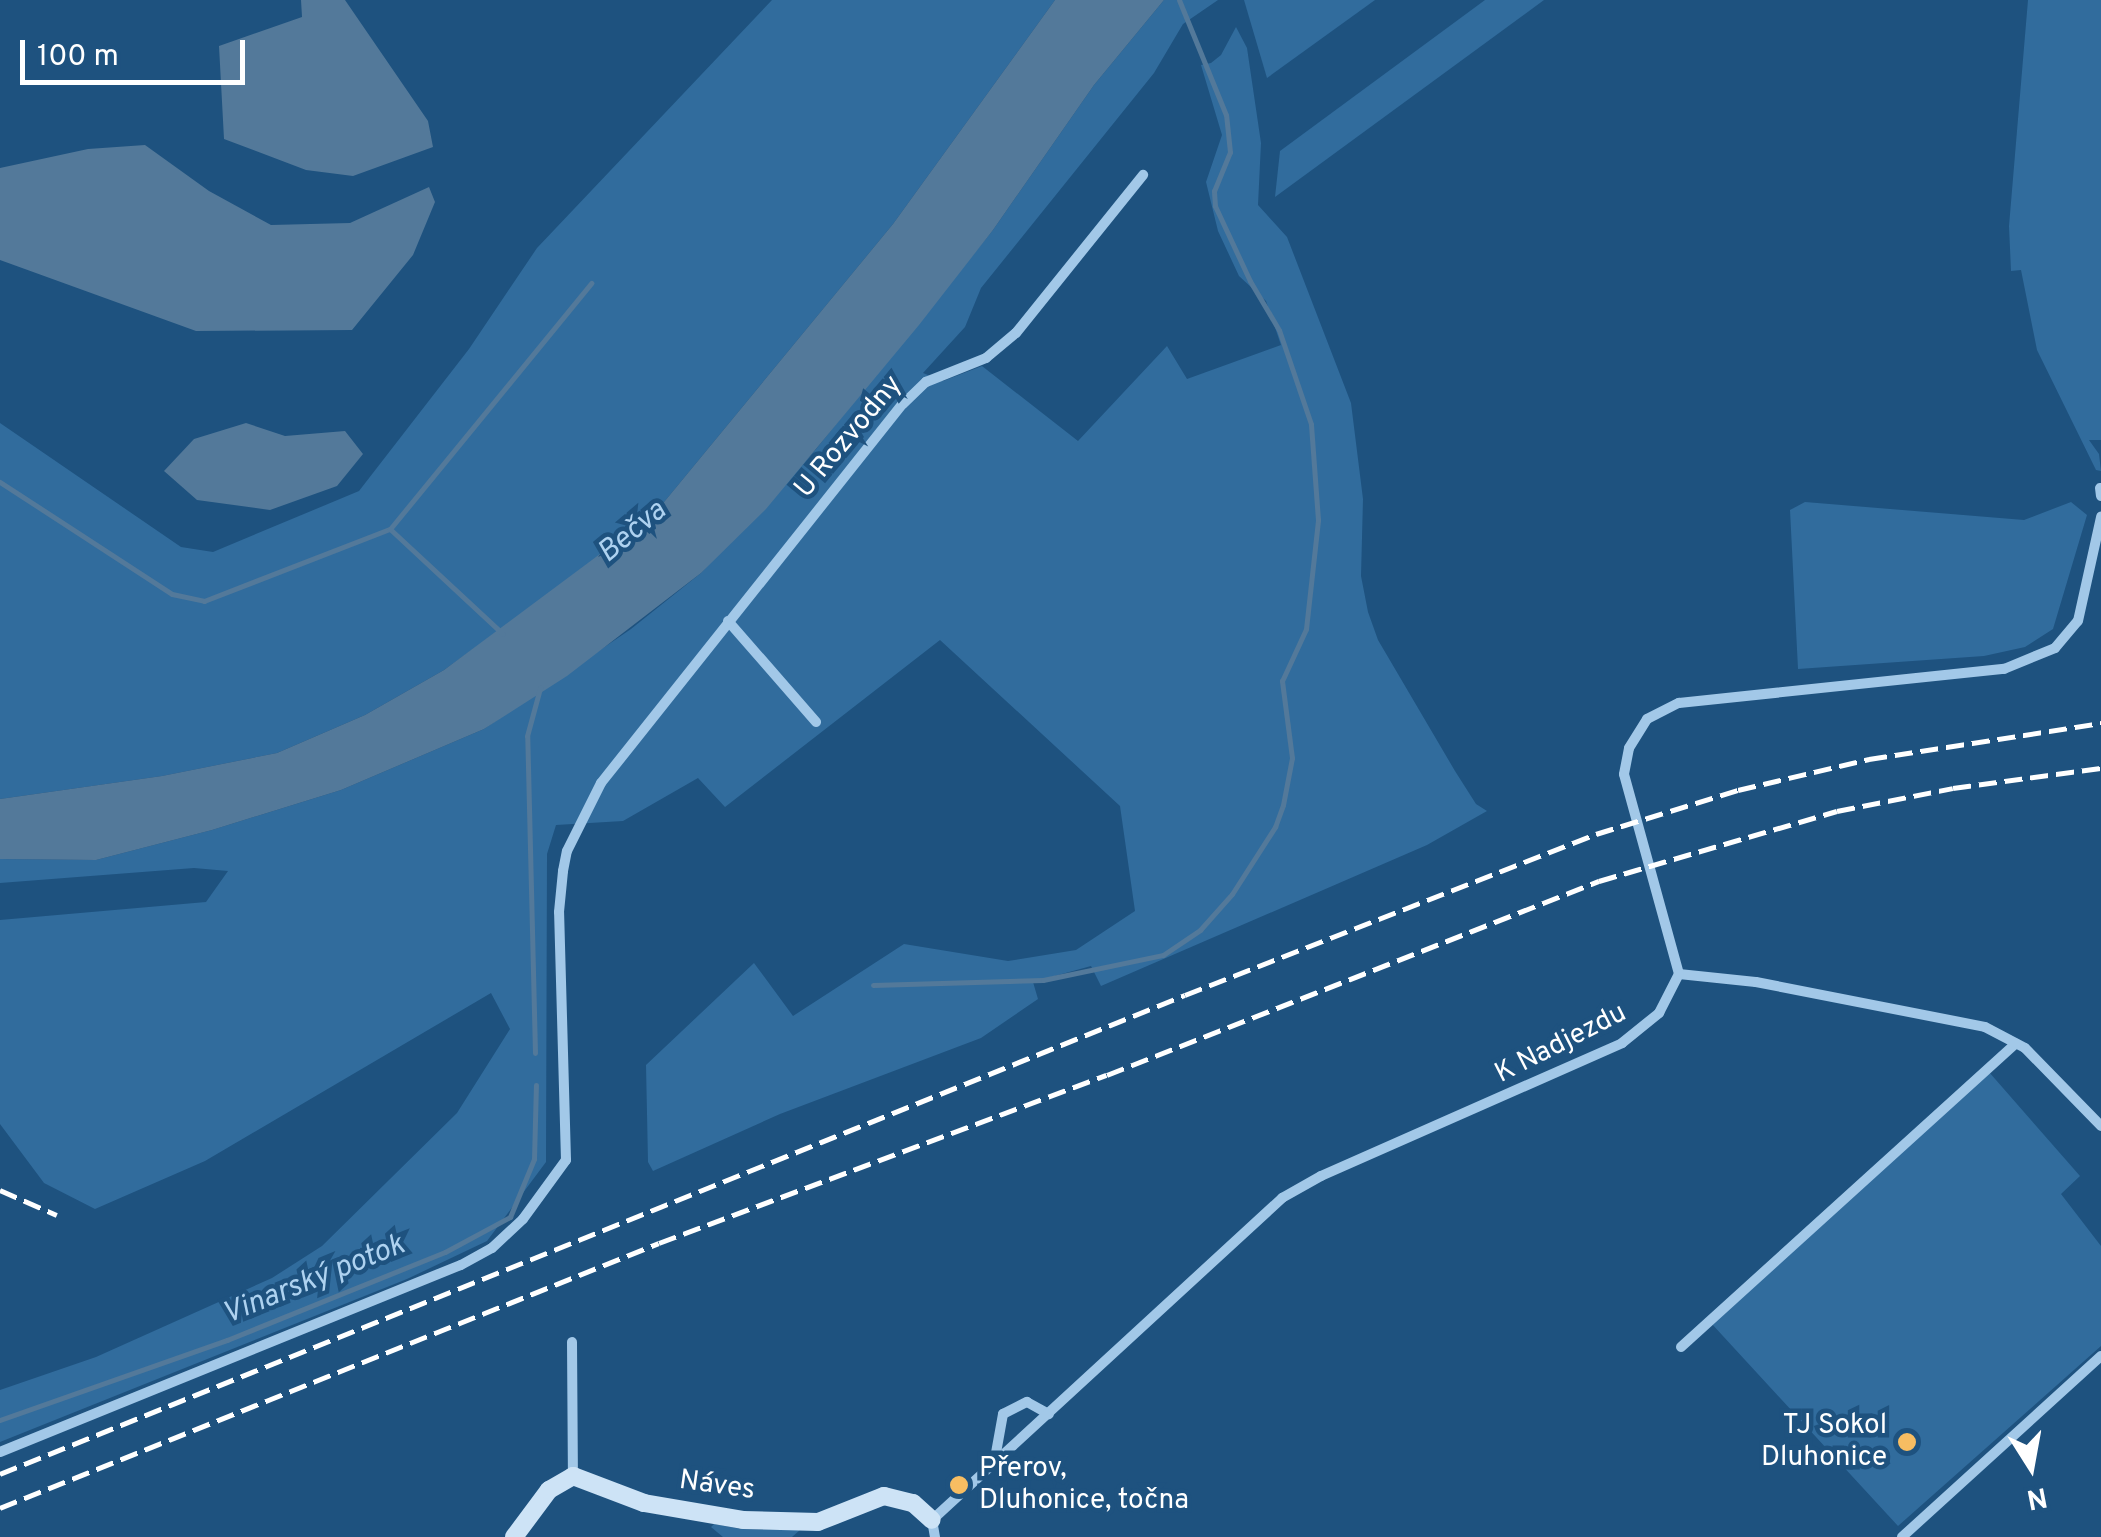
<!DOCTYPE html>
<html>
<head>
<meta charset="utf-8">
<style>
	body { margin:0 }
	#map { position:relative; width:2101px; height:1537px; overflow:hidden; background:#1e527f; font-family:Overpass,sans-serif }
	div>[style] { position:absolute }
	[style*='--x'] { left:calc(var(--x)*1px); top:calc(var(--y)*1px); width:calc(var(--w)*1px); rotate:calc(var(--a)*1deg) }
	.green>* { inset:0; background:#316c9d }
	.water>* { inset:0; background:#53799a }
	.stream>* { height:5px; margin:-2.5px; padding:0 2.5px; transform-origin:2.5px; border-radius:2.5px; background:#53799a }
	.street>* { height:10px; margin:-5px; padding:0 5px; transform-origin:5px; border-radius:5px; background:#a2c8e8 }
	.secondary>* { height:18px; margin:-9px; padding:0 9px; transform-origin:9px; border-radius:9px; background:#cde3f6 }
	.rail>* { height:5px; margin-top:-2.5px; transform-origin:0; background:repeating-linear-gradient(90deg,#fff 0 18px,transparent 0 26px) }
	.dots>* { width:28px; height:28px; translate:-50% -50%; box-sizing:border-box; border:5px solid #1e527f; border-radius:50% }
	span { translate:-50% -50%; white-space:nowrap; text-align:center; line-height:1.15; -webkit-text-stroke:9px #1e527f; paint-order:stroke }
	.street-label { font-size:28px; color:#fff }
	.poi-label { font-size:28px; color:#fff }
	.right { translate:-100% -50%; text-align:right }
	.left { translate:0 -50%; text-align:left }
	.water-label { font-size:30px; color:#aed2f0; font-style:italic }
	.north { position:absolute; left:1981px; top:1417px; width:100px; height:100px; -webkit-text-stroke:8px #1e527f; paint-order:stroke; rotate:169deg; font-size:28px; font-weight:700; line-height:40px; text-align:center; color:#fff }
	.north::after { content:''; display:block; margin:auto; width:35px; height:45px; background:#fff; clip-path:polygon(50% 0,100% 100%,50% 72%,0 100%) }
	.scale { position:absolute; left:20px; top:40px; width:225px; height:45px; box-sizing:border-box; border:5px solid #fff; border-top:0; padding-left:12px; font-size:30px; line-height:35px; white-space:nowrap; color:#fff; -webkit-text-stroke:8px #1e527f; paint-order:stroke }
</style>
</head>
<body>
<div id="map">
	<div class="green">
		<i style="clip-path:polygon(772px 0,1055px 0,893px 224px,655px 513px,526px 611px,444px 670px,365px 715px,277px 753px,162px 776px,0 799px,0 423px,181px 547px,213px 552px,359px 491px,469px 349px,537px 248px)"></i>
		<i style="clip-path:polygon(1164px 0,1218px 0,1183px 24px,1154px 73px,981px 288px,965px 327px,923px 373px,943px 381px,982px 366px,1078px 441px,1167px 346px,1187px 379px,1281px 345px,1266px 301px,1239px 276px,1218px 231px,1206px 182px,1222px 135px,1201px 65px,1211px 63px,1221px 55px,1236px 27px,1247px 48px,1261px 143px,1258px 205px,1287px 237px,1351px 403px,1363px 499px,1361px 576px,1368px 612px,1378px 640px,1455px 771px,1476px 804px,1487px 811px,1427px 845px,1101px 986px,1091px 966px,1033px 982px,1038px 999px,981px 1038px,780px 1114px,653px 1171px,648px 1162px,646px 1065px,754px 963px,793px 1016px,904px 944px,1008px 961px,1076px 950px,1135px 911px,1120px 806px,940px 640px,725px 807px,698px 778px,623px 821px,556px 825px,547px 854px,546px 1162px,487px 1241px,407px 1279px,0 1442px,0 1390px,96px 1357px,272px 1278px,322px 1246px,457px 1113px,510px 1029px,491px 993px,205px 1161px,95px 1209px,44px 1183px,0 1124px,0 920px,206px 902px,228px 871px,194px 868px,0 883px,0 859px,96px 860px,212px 830px,341px 790px,484px 729px,631px 629px,701px 573px,812px 454px,993px 230px,1094px 85px)"></i>
		<i style="clip-path:polygon(1244px 0,1375px 0,1267px 78px)"></i>
		<i style="clip-path:polygon(1485px 0,1544px 0,1275px 197px,1280px 151px)"></i>
		<i style="clip-path:polygon(2028px 0,2101px 0,2101px 440px,2089px 440px,2099px 454px,2101px 471px,2096px 470px,2037px 350px,2021px 270px,2011px 271px,2009px 226px)"></i>
		<i style="clip-path:polygon(1805px 502px,2024px 520px,2071px 502px,2087px 515px,2053px 629px,2025px 647px,1984px 656px,1798px 669px,1790px 510px)"></i>
		<i style="clip-path:polygon(1989px 1072px,2080px 1176px,2061px 1194px,2101px 1246px,2101px 1346px,1898px 1526px,1711px 1323px)"></i>
		<i style="clip-path:polygon(714px 1524px,742px 1529px,800px 1530px,792px 1537px,723px 1537px,711px 1527px)"></i>
	</div>
	<div class="water">
		<i style="clip-path:polygon(301px 0,345px 0,428px 121px,433px 147px,353px 176px,306px 170px,224px 139px,219px 46px,302px 17px)"></i>
		<i style="clip-path:polygon(1055px 0,1164px 0,1094px 85px,993px 230px,919px 325px,766px 509px,701px 573px,567px 676px,484px 729px,341px 790px,212px 830px,96px 860px,0 859px,0 799px,162px 776px,277px 753px,365px 715px,444px 670px,655px 513px,893px 224px)"></i>
		<i style="clip-path:polygon(145px 145px,209px 191px,271px 225px,350px 223px,429px 187px,435px 202px,413px 255px,352px 330px,196px 331px,0 260px,0 168px,88px 149px)"></i>
		<i style="clip-path:polygon(246px 423px,285px 436px,345px 431px,363px 454px,337px 486px,270px 510px,197px 500px,164px 471px,194px 439px)"></i>
	</div>
	<div class="stream">
		<i style="--x:0;--y:482;--w:205;--a:33.1"></i>
		<i style="--x:172;--y:594;--w:33;--a:12"></i>
		<i style="--x:204;--y:601;--w:199;--a:-21.2"></i>
		<i style="--x:390;--y:529;--w:154;--a:42.9"></i>
		<i style="--x:390;--y:529;--w:318;--a:-50.7"></i>
		<i style="--x:873;--y:985;--w:170;--a:-1.7"></i>
		<i style="--x:1043;--y:980;--w:123;--a:-11.8"></i>
		<i style="--x:1163;--y:955;--w:45;--a:-34"></i>
		<i style="--x:1200;--y:930;--w:48;--a:-48.4"></i>
		<i style="--x:1232;--y:894;--w:80;--a:-57.3"></i>
		<i style="--x:1275;--y:827;--w:23;--a:-70"></i>
		<i style="--x:1283;--y:805;--w:48;--a:-79.2"></i>
		<i style="--x:1292;--y:758;--w:78;--a:-97.4"></i>
		<i style="--x:1282;--y:681;--w:57;--a:-65.2"></i>
		<i style="--x:1306;--y:629;--w:110;--a:-83.7"></i>
		<i style="--x:1318;--y:520;--w:96;--a:-94.2"></i>
		<i style="--x:1311;--y:424;--w:99;--a:-108.8"></i>
		<i style="--x:1279;--y:330;--w:57;--a:-120.6"></i>
		<i style="--x:1250;--y:281;--w:83;--a:-115"></i>
		<i style="--x:1215;--y:206;--w:15;--a:-94"></i>
		<i style="--x:1214;--y:191;--w:42;--a:-67.7"></i>
		<i style="--x:1230;--y:152;--w:37;--a:-96"></i>
		<i style="--x:1226;--y:115;--w:124;--a:-112.2"></i>
		<i style="--x:535;--y:1053;--w:317;--a:-91.4"></i>
		<i style="--x:527;--y:736;--w:50;--a:-74.8"></i>
		<i style="--x:0;--y:1420;--w:241;--a:-19.4"></i>
		<i style="--x:227;--y:1340;--w:235;--a:-22"></i>
		<i style="--x:445;--y:1252;--w:74;--a:-28.3"></i>
		<i style="--x:510;--y:1217;--w:63;--a:-67.5"></i>
		<i style="--x:534;--y:1159;--w:74;--a:-88.5"></i>
	</div>
	<div class="street">
		<i style="--x:2100;--y:488;--w:8;--a:83"></i>
		<i style="--x:728;--y:621;--w:134;--a:48.9"></i>
		<i style="--x:1679;--y:974;--w:77;--a:5.9"></i>
		<i style="--x:1756;--y:982;--w:233;--a:11.1"></i>
		<i style="--x:1985;--y:1027;--w:45;--a:27.7"></i>
		<i style="--x:2025;--y:1048;--w:109;--a:45.7"></i>
		<i style="--x:572;--y:1342;--w:134;--a:89.6"></i>
		<i style="--x:1681;--y:1347;--w:452;--a:-42.2"></i>
		<i style="--x:0;--y:1452;--w:497;--a:-22.1"></i>
		<i style="--x:461;--y:1265;--w:35;--a:-29"></i>
		<i style="--x:492;--y:1248;--w:42;--a:-43.1"></i>
		<i style="--x:523;--y:1219;--w:73;--a:-53.9"></i>
		<i style="--x:566;--y:1160;--w:248;--a:-91.6"></i>
		<i style="--x:559;--y:912;--w:41;--a:-84.4"></i>
		<i style="--x:563;--y:871;--w:20;--a:-79"></i>
		<i style="--x:567;--y:851;--w:76;--a:-63.4"></i>
		<i style="--x:601;--y:783;--w:485;--a:-51.5"></i>
		<i style="--x:903;--y:404;--w:32;--a:-44"></i>
		<i style="--x:926;--y:382;--w:65;--a:-21.8"></i>
		<i style="--x:986;--y:358;--w:39;--a:-40"></i>
		<i style="--x:1016;--y:333;--w:203;--a:-51.2"></i>
		<i style="--x:994;--y:1464;--w:51;--a:-79.8"></i>
		<i style="--x:1003;--y:1414;--w:27;--a:-27"></i>
		<i style="--x:1027;--y:1402;--w:25;--a:29"></i>
		<i style="--x:935;--y:1537;--w:17;--a:-100"></i>
		<i style="--x:932;--y:1520;--w:476;--a:-42.6"></i>
		<i style="--x:1282;--y:1198;--w:45;--a:-29.4"></i>
		<i style="--x:1321;--y:1176;--w:329;--a:-23.8"></i>
		<i style="--x:1622;--y:1043;--w:48;--a:-39"></i>
		<i style="--x:1659;--y:1013;--w:44;--a:-62.9"></i>
		<i style="--x:1679;--y:974;--w:207;--a:-105.4"></i>
		<i style="--x:1624;--y:774;--w:26;--a:-79"></i>
		<i style="--x:1629;--y:748;--w:34;--a:-58"></i>
		<i style="--x:1647;--y:719;--w:36;--a:-27"></i>
		<i style="--x:1679;--y:703;--w:327;--a:-6"></i>
		<i style="--x:2004;--y:669;--w:55;--a:-22.4"></i>
		<i style="--x:2055;--y:648;--w:35;--a:-50"></i>
		<i style="--x:2078;--y:621;--w:107;--a:-77.5"></i>
		<i style="--x:1902;--y:1537;--w:269;--a:-42.3"></i>
	</div>
	<div class="secondary">
		<i style="--x:514;--y:1537;--w:59;--a:-53.3"></i>
		<i style="--x:549;--y:1490;--w:28;--a:-30"></i>
		<i style="--x:573;--y:1476;--w:76;--a:20.8"></i>
		<i style="--x:644;--y:1503;--w:100;--a:9.7"></i>
		<i style="--x:743;--y:1520;--w:75;--a:1.5"></i>
		<i style="--x:818;--y:1522;--w:71;--a:-21.5"></i>
		<i style="--x:884;--y:1496;--w:30;--a:14"></i>
		<i style="--x:913;--y:1503;--w:25;--a:42"></i>
	</div>
	<div class="rail">
		<i style="--x:0;--y:1190;--w:62;--a:23.7"></i>
		<i style="--x:0;--y:1474;--w:1278;--a:-22.01"></i>
		<i style="--x:1185;--y:995;--w:441;--a:-21.4"></i>
		<i style="--x:1596;--y:834;--w:149;--a:-17.2"></i>
		<i style="--x:1738;--y:790;--w:135;--a:-13.3"></i>
		<i style="--x:1869;--y:759;--w:235;--a:-8.8"></i>
		<i style="--x:0;--y:1508;--w:710;--a:-21.91"></i>
		<i style="--x:659;--y:1243;--w:478;--a:-20.6"></i>
		<i style="--x:1107;--y:1075;--w:529;--a:-21.52"></i>
		<i style="--x:1599;--y:881;--w:248;--a:-16.4"></i>
		<i style="--x:1837;--y:811;--w:118;--a:-11.2"></i>
		<i style="--x:1953;--y:788;--w:149;--a:-7.7"></i>
	</div>
	<div class="dots">
		<i style="left:1907px;top:1442px;background:#f7bd62"></i>
		<i style="left:959px;top:1485px;background:#f7bd62"></i>
	</div>
	<div class="street-label">
		<span style="left:849px;top:437px;rotate:-50deg">U Rozvodny</span>
		<span style="left:1561px;top:1044px;rotate:-27deg">K Nadjezdu</span>
		<span style="left:717px;top:1486px;rotate:8deg">Náves</span>
	</div>
	<div class="poi-label">
		<span class="right" style="left:1887px;top:1442px">TJ Sokol<br>Dluhonice</span>
		<span class="left" style="left:979px;top:1485px">Přerov,<br>Dluhonice, točna</span>
	</div>
	<div class="water-label">
		<span style="left:633px;top:533px;rotate:-40deg">Bečva</span>
		<span style="left:314px;top:1281px;rotate:-22deg">Vinarský potok</span>
	</div>
	<div class="north">N</div>
	<div class="scale">100 m</div>
</div>
</body>
</html>
